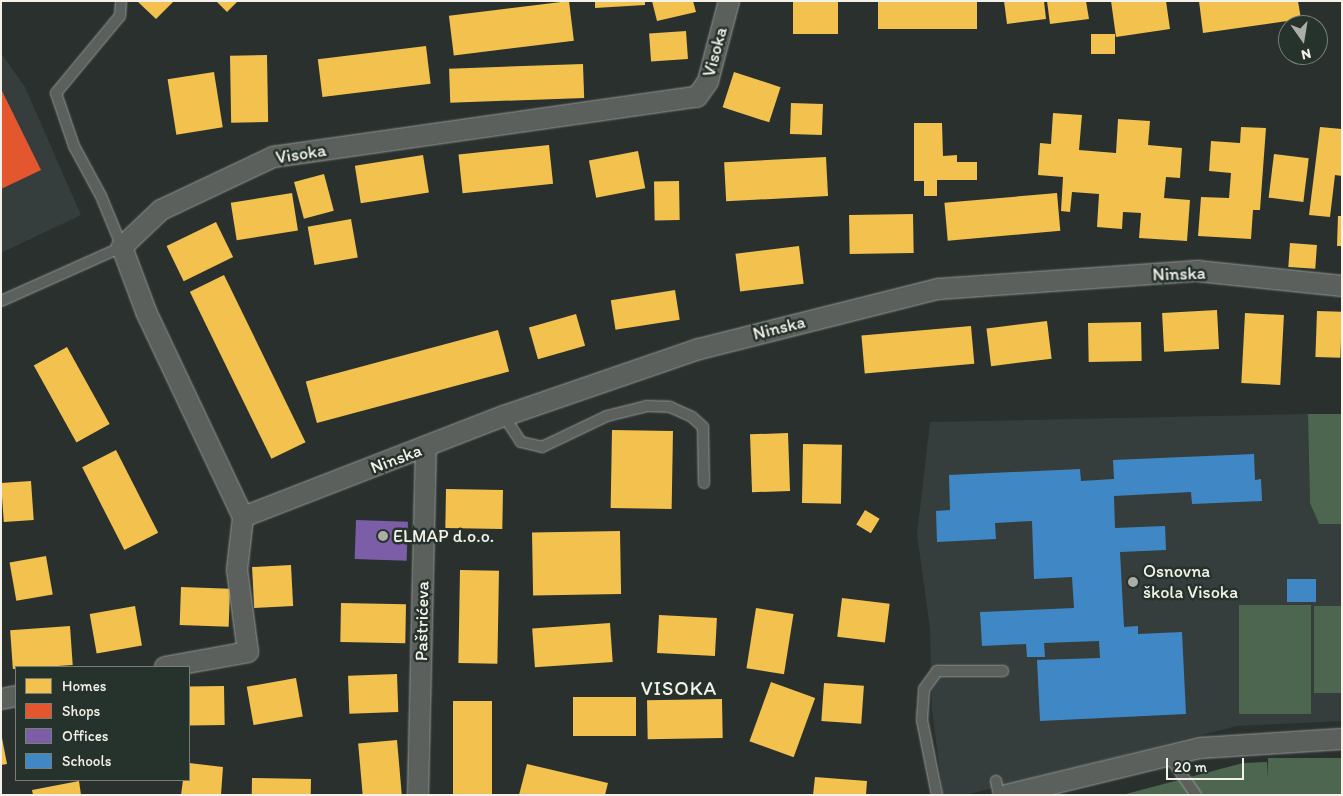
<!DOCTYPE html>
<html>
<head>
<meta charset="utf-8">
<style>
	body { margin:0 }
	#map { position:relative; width:1343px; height:796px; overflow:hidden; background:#29302d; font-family:Itim,sans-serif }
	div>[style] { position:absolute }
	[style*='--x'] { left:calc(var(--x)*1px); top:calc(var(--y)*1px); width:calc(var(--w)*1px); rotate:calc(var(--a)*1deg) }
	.built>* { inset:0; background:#353e3d }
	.green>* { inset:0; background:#4c6650; transform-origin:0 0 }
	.homes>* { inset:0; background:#f2c14e; transform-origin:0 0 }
	.shops>* { inset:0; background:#e4572e }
	.offices>* { inset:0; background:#7b5ea7; transform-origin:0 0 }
	.schools>* { inset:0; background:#3f88c5; transform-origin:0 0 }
	.roads { filter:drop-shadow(0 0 1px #969996) drop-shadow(0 0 1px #969996) }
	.lane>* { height:10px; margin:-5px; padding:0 5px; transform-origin:5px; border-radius:5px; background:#5c605c }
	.street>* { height:20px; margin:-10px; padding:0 10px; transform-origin:10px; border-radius:10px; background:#5c605c }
	.dots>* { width:14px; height:14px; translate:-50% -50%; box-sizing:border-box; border:2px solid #26332d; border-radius:50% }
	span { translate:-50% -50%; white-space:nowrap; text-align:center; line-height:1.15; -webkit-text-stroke:5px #26332d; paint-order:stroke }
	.street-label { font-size:18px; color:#f4f1e8 }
	.poi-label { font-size:18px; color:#f4f1e8 }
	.left { translate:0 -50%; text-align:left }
	.quarter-label { font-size:20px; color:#f4f1e8; letter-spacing:1px }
	.frame { position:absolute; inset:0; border:2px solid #f4f1e8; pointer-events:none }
	.legend { position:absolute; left:15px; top:666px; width:175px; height:115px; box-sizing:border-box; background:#26332d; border:1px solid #787f78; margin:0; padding:6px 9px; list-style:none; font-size:15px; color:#f4f1e8 }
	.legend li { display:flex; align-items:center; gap:10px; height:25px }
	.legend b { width:25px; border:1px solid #787f78 }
	.north { position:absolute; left:1278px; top:15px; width:50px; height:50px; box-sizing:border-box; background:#26332d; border:1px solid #787f78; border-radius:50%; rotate:167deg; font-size:14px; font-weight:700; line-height:20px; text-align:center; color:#f4f1e8 }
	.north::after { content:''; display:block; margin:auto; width:18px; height:22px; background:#adada7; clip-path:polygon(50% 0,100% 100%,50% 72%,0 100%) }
	.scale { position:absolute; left:1166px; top:758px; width:78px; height:22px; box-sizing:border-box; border:2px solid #f4f1e8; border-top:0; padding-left:6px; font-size:15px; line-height:18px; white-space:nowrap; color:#f4f1e8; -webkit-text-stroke:4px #26332d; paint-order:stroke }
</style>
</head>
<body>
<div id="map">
	<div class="built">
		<i style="clip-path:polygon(1px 53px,25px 87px,81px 215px,1px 253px)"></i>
		<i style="clip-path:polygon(1308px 414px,1310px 503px,1319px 524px,1342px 524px,1342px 721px,1237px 726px,965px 795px,943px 795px,932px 710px,930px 629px,917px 534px,930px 422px)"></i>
	</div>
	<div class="green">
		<i style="clip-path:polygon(1308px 414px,1342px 414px,1342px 524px,1319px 524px,1310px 503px)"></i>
		<i style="left:1311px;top:605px;width:109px;height:72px;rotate:90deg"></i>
		<i style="left:1314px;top:606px;width:28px;height:87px"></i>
		<i style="left:1342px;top:758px;width:37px;height:74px;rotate:90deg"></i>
		<i style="clip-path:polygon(1267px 762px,1269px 795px,1122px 795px,1243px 763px)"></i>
	</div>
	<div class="homes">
		<i style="clip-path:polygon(137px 1px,174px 1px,156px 19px)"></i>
		<i style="clip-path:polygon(216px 1px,238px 1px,227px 12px)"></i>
		<i style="left:569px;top:1px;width:40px;height:121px;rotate:83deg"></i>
		<i style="clip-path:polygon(595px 1px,645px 1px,645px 5px,595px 8px)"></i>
		<i style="clip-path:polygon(652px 1px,693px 1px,696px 12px,657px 21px)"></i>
		<i style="left:793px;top:1px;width:45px;height:33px"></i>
		<i style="left:878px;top:1px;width:99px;height:28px"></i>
		<i style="clip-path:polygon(1004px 1px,1044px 1px,1046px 19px,1007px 24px)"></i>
		<i style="clip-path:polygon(1047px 1px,1086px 1px,1089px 19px,1050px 24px)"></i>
		<i style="clip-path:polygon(1111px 1px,1166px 1px,1170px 29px,1116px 37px)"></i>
		<i style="clip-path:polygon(1199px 1px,1298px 1px,1301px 19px,1203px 33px)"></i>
		<i style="left:686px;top:31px;width:28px;height:37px;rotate:86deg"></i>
		<i style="left:1115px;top:34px;width:20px;height:24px;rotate:90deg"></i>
		<i style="left:426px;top:46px;width:38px;height:109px;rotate:83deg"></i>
		<i style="left:267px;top:55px;width:67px;height:37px;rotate:89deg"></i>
		<i style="left:583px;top:64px;width:34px;height:134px;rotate:88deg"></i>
		<i style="left:214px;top:72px;width:56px;height:47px;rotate:81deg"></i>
		<i style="left:734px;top:72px;width:49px;height:37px;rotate:18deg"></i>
		<i style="left:791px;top:103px;width:32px;height:31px;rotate:2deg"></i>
		<i style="clip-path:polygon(1053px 113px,1082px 115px,1079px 150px,1116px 153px,1118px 119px,1150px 121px,1148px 145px,1182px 148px,1180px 178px,1166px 177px,1164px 198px,1190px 200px,1187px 241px,1139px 238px,1141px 213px,1123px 212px,1122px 229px,1097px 227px,1099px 194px,1072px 192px,1070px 212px,1061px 211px,1063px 177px,1038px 175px,1040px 143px,1051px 144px)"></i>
		<i style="clip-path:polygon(914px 123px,942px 123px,943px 156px,957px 155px,957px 162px,977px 162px,977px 180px,937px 180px,937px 196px,924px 196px,924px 181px,914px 181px)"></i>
		<i style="clip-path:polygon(1241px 127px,1266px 128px,1260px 210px,1253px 210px,1251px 239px,1198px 236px,1201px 197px,1229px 198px,1231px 173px,1209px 171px,1211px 141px,1240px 143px)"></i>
		<i style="clip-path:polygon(1320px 127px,1342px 129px,1342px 176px,1335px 175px,1330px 217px,1309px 215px)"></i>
		<i style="left:549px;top:145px;width:39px;height:91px;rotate:84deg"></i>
		<i style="left:638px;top:151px;width:38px;height:50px;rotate:79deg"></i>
		<i style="left:1274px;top:154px;width:35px;height:44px;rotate:7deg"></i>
		<i style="left:423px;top:155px;width:38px;height:69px;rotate:81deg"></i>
		<i style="left:826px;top:157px;width:39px;height:102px;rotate:87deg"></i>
		<i style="left:324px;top:174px;width:38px;height:31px;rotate:75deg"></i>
		<i style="left:679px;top:181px;width:39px;height:25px;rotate:89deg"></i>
		<i style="left:292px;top:193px;width:38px;height:62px;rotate:81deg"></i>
		<i style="left:1057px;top:193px;width:38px;height:113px;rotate:85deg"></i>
		<i style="left:913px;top:214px;width:39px;height:64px;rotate:89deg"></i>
		<i style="clip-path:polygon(1338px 216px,1342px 216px,1342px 246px,1337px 246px)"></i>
		<i style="left:351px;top:219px;width:39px;height:44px;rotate:80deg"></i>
		<i style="left:216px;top:222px;width:39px;height:55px;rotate:64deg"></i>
		<i style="left:1290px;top:243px;width:27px;height:24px;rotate:4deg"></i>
		<i style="left:799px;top:246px;width:38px;height:64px;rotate:83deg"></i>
		<i style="left:224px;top:275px;width:186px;height:38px;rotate:64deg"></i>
		<i style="left:675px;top:290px;width:30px;height:65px;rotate:81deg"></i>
		<i style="left:1217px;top:310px;width:39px;height:55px;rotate:87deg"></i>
		<i style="left:1317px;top:311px;width:25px;height:46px;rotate:2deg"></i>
		<i style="left:1245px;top:313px;width:39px;height:70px;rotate:3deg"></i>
		<i style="left:576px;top:314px;width:33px;height:49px;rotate:74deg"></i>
		<i style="left:1047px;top:321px;width:38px;height:61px;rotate:83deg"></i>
		<i style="left:1141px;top:322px;width:39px;height:53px;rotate:89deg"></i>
		<i style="left:971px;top:326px;width:38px;height:110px;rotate:85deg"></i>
		<i style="left:498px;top:330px;width:43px;height:199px;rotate:75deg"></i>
		<i style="left:67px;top:347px;width:88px;height:38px;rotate:61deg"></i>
		<i style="left:612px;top:430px;width:61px;height:78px;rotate:1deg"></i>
		<i style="left:788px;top:433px;width:58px;height:38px;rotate:88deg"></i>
		<i style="left:803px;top:444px;width:39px;height:59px;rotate:1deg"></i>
		<i style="left:116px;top:450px;width:93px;height:38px;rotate:63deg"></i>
		<i style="left:31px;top:481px;width:39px;height:30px;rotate:86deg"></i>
		<i style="left:446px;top:489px;width:57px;height:39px;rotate:1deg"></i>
		<i style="left:865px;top:510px;width:17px;height:17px;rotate:31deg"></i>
		<i style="left:620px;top:531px;width:63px;height:88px;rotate:89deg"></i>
		<i style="left:46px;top:556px;width:39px;height:37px;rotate:80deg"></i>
		<i style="left:291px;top:565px;width:41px;height:39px;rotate:87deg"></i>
		<i style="left:460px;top:570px;width:39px;height:93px;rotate:1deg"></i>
		<i style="left:181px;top:587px;width:49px;height:38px;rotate:2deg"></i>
		<i style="left:842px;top:598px;width:48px;height:39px;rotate:7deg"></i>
		<i style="left:341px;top:603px;width:65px;height:39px;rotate:1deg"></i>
		<i style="left:135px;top:606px;width:40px;height:46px;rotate:80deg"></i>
		<i style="left:756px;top:608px;width:38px;height:61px;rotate:9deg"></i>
		<i style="left:659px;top:615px;width:58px;height:38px;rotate:3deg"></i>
		<i style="left:610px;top:623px;width:39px;height:78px;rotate:86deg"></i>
		<i style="left:70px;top:626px;width:39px;height:60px;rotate:86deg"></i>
		<i style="left:397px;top:674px;width:38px;height:49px;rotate:88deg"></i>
		<i style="left:296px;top:678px;width:39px;height:50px;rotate:80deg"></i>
		<i style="left:771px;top:682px;width:47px;height:63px;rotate:20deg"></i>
		<i style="left:824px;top:683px;width:40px;height:38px;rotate:4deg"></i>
		<i style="left:224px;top:686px;width:39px;height:35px;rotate:89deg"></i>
		<i style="left:573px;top:697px;width:63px;height:39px"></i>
		<i style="left:722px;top:699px;width:39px;height:75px;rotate:89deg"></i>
		<i style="left:453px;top:701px;width:39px;height:94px"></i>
		<i style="clip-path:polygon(1px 733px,7px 764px,1px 765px)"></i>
		<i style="left:397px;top:740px;width:55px;height:39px;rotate:85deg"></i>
		<i style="clip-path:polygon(189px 763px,223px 767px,221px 795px,181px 795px,183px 780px,189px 780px)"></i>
		<i style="clip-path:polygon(527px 764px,608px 783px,605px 795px,519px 795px)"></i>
		<i style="clip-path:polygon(815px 777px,867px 781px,866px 795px,813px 795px)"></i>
		<i style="left:252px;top:778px;width:59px;height:17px;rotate:1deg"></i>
		<i style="clip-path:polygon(79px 781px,81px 795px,33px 795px,32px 790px)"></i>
	</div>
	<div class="shops">
		<i style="clip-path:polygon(1px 89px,41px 170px,1px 189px)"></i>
	</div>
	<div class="offices">
		<i style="left:356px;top:520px;width:52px;height:39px;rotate:2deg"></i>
	</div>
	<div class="schools">
		<i style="clip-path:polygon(1254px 454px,1255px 480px,1261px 479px,1262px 501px,1192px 504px,1191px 492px,1114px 496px,1115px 528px,1165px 526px,1166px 550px,1120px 552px,1124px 627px,1138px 626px,1138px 634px,1182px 632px,1186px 714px,1040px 721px,1037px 660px,1100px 658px,1099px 641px,1044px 643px,1045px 657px,1027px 657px,1026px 644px,982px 646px,980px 612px,1074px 608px,1072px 577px,1034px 579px,1032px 521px,995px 523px,996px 539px,937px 542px,936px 511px,950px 510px,949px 475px,1080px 469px,1081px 481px,1114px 479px,1113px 460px)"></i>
		<i style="left:1287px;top:579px;width:29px;height:23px"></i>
	</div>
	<div class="roads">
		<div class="lane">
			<i style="--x:1;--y:301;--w:133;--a:-24.1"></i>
			<i style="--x:122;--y:247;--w:55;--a:-112.4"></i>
			<i style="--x:101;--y:196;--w:57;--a:-118.4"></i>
			<i style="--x:74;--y:146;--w:56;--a:-108.8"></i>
			<i style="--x:56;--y:93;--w:100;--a:-50.3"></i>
			<i style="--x:120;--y:16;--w:15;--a:-86"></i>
			<i style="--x:504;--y:416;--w:31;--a:57"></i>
			<i style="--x:521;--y:442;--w:22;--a:13"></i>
			<i style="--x:542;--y:447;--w:72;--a:-25.5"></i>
			<i style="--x:607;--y:416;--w:41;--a:-14"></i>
			<i style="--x:647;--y:406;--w:23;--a:2"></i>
			<i style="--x:670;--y:407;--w:24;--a:24"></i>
			<i style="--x:692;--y:417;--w:15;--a:42"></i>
			<i style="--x:703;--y:427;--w:56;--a:89"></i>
			<i style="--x:1168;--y:755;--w:49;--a:55"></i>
			<i style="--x:996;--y:781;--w:14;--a:78"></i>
			<i style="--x:937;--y:795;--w:76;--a:-101.3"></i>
			<i style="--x:922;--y:720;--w:31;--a:-86"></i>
			<i style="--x:924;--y:689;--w:22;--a:-54"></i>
			<i style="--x:937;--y:671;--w:66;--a:0"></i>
		</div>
		<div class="street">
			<i style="--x:243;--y:517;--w:280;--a:-21.2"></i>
			<i style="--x:504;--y:416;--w:206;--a:-19"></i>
			<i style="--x:699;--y:349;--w:246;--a:-14.1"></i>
			<i style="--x:938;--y:289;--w:260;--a:-4"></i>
			<i style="--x:1197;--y:271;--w:146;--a:5.9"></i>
			<i style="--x:243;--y:517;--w:225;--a:-115.3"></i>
			<i style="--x:147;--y:314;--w:72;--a:-110.5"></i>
			<i style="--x:122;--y:247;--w:54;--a:-43.5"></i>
			<i style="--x:161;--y:210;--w:124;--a:-25.3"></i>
			<i style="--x:273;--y:157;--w:428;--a:-8.1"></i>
			<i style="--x:697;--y:97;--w:19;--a:-55"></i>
			<i style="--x:708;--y:81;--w:83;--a:-75.3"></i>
			<i style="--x:165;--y:667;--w:84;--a:-10.2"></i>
			<i style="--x:248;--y:652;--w:83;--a:-97.6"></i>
			<i style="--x:237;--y:570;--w:53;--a:-83.5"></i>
			<i style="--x:1;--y:699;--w:15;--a:-11"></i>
			<i style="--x:418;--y:795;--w:348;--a:-88.7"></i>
			<i style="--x:1007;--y:795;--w:199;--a:-13.7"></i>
			<i style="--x:1200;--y:748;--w:142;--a:-3.6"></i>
		</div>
	</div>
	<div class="dots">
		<i style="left:383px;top:536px;background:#adada7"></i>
		<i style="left:1133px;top:582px;background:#adada7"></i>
	</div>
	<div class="street-label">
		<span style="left:715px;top:52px;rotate:-75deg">Visoka</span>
		<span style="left:301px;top:154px;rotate:-9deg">Visoka</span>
		<span style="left:1179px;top:274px;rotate:-2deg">Ninska</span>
		<span style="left:779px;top:328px;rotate:-14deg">Ninska</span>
		<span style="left:396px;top:459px;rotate:-21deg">Ninska</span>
		<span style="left:422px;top:621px;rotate:-89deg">Paštrićeva</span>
	</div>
	<div class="poi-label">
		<span class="left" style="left:393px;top:536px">ELMAP d.o.o.</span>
		<span class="left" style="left:1143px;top:582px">Osnovna<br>škola Visoka</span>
	</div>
	<div class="quarter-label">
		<span style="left:679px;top:688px">VISOKA</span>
	</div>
	<div class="frame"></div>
	<ul class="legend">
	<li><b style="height:14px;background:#f2c14e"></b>Homes</li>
	<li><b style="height:14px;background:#e4572e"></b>Shops</li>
	<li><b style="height:14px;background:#7b5ea7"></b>Offices</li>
	<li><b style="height:14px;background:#3f88c5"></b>Schools</li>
	</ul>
	<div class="north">N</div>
	<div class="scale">20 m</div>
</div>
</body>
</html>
